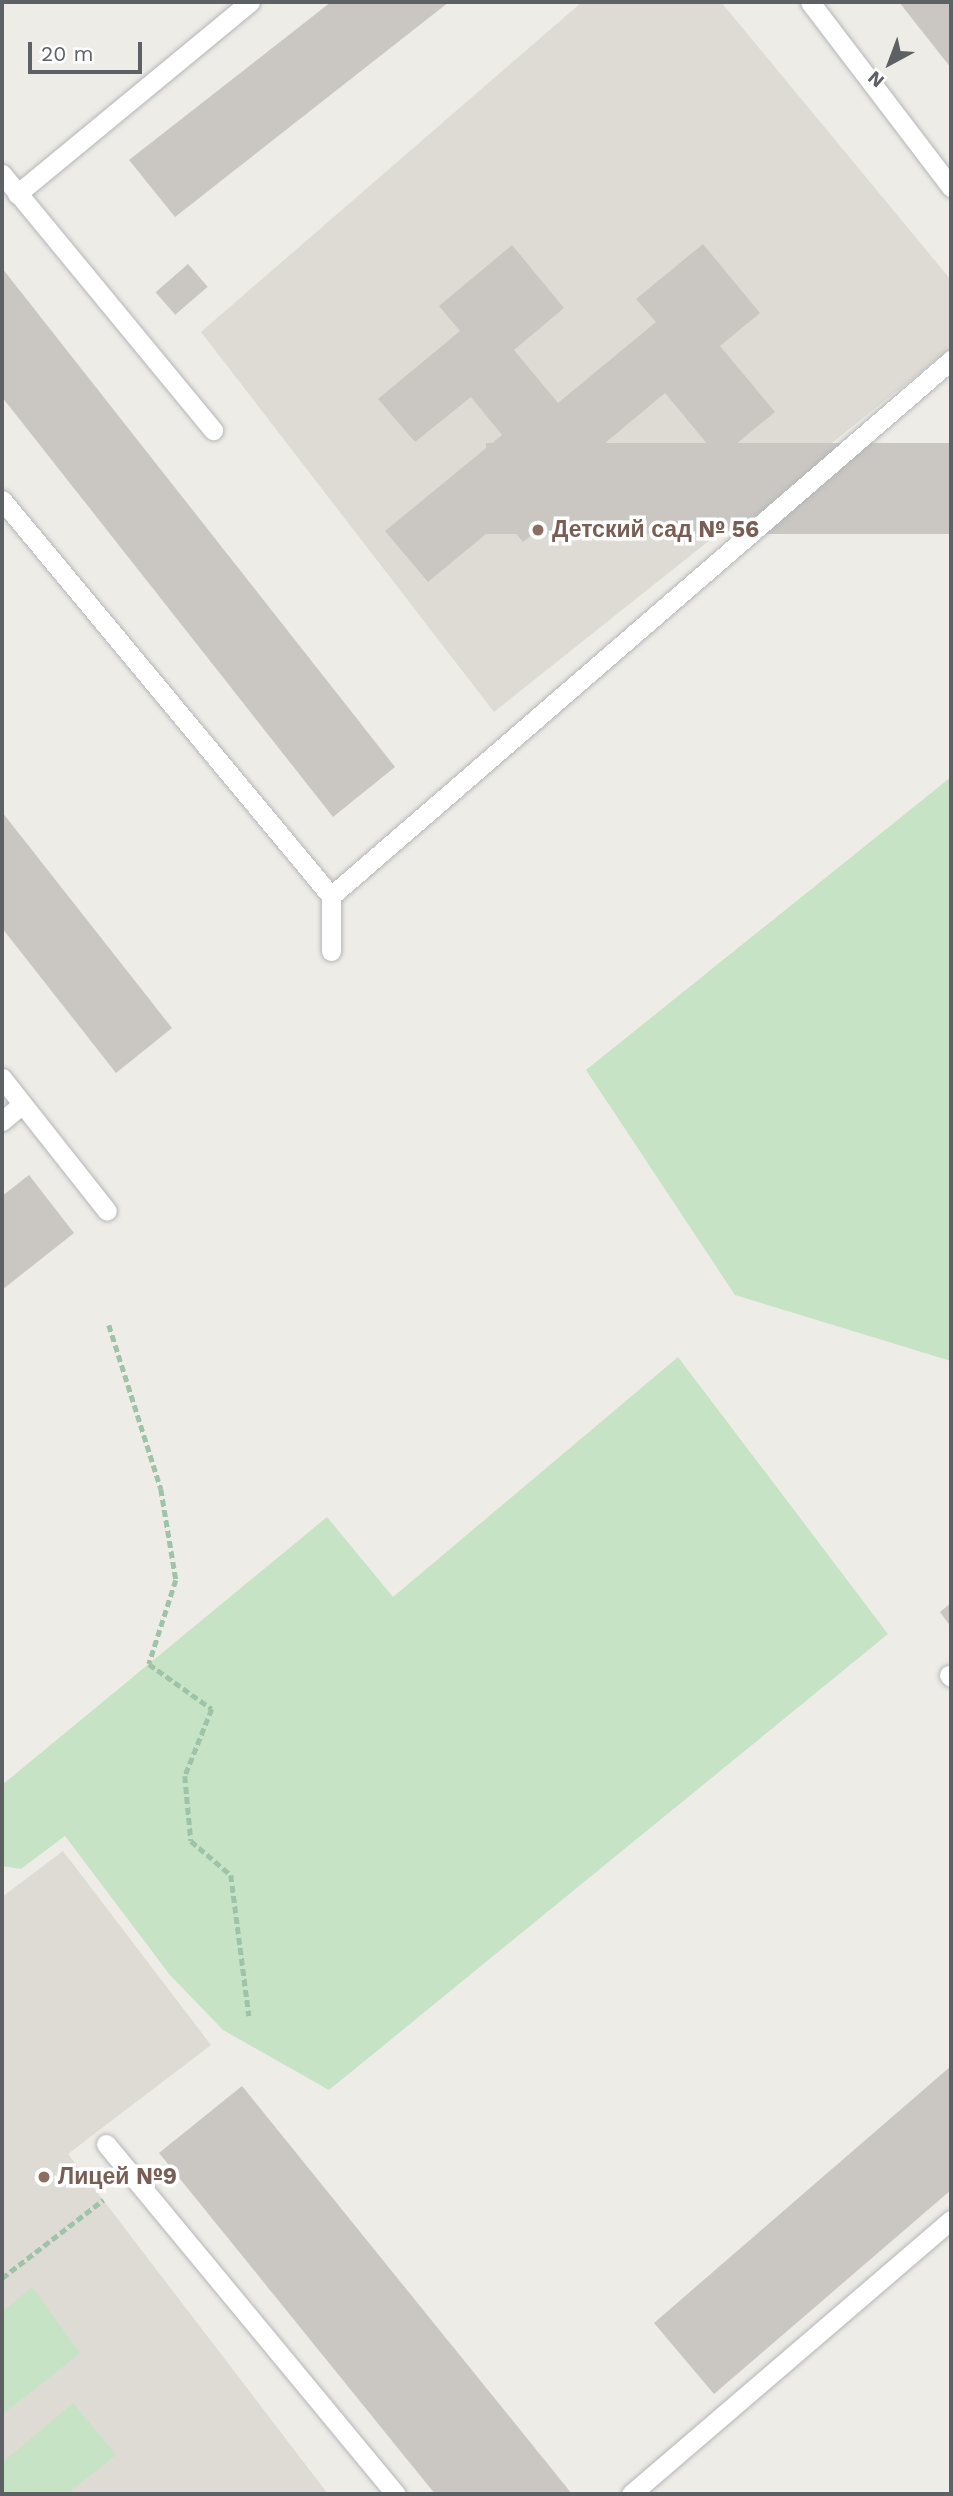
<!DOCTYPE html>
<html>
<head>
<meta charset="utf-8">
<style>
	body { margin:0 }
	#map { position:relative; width:953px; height:2496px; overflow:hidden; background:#eeece6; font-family:"Work Sans",sans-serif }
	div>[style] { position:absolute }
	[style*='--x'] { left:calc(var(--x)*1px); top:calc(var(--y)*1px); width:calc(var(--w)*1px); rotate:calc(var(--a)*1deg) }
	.education>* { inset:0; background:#dedbd4 }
	.green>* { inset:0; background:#c6e3c5 }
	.building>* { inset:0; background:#cac7c2; transform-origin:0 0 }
	.path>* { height:4.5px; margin-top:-2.25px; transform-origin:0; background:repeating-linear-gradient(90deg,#9fc3a9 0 7px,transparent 0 10.5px) }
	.roads { filter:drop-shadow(0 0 2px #b3b6b9) drop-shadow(0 0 2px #b3b6b9) }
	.lane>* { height:19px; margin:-9.5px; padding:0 9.5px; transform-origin:9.5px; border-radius:9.5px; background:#fff }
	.dots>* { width:19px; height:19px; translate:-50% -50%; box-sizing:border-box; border:4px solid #fff; border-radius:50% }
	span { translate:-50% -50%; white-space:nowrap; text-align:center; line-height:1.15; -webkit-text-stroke:7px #fff; paint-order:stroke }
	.education-label { font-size:23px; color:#785e54; font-weight:700 }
	.left { translate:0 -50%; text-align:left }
	.frame { position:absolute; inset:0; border:4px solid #5d6164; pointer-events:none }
	.north { position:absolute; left:855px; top:28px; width:70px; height:70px; -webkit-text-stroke:5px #fff; paint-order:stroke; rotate:221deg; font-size:19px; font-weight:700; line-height:28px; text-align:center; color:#5d6164 }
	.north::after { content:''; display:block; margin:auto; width:24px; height:32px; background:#5d6164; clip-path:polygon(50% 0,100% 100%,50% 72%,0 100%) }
	.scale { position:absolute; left:28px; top:42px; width:114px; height:32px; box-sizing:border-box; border:4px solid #5d6164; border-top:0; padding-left:9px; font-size:21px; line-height:24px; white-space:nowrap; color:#5d6164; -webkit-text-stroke:5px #fff; paint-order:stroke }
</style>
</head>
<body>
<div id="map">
	<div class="education">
		<i style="clip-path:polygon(582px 2px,721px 2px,951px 280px,951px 348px,494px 712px,201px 332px)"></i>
		<i style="clip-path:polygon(63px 1851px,211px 2045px,68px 2154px,328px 2494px,2px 2494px,2px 1897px)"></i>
	</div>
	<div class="green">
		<i style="clip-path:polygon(951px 777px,951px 1361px,735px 1295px,586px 1070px)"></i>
		<i style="clip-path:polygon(678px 1357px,888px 1634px,329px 2090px,223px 2030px,170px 1975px,65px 1836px,21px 1869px,2px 1866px,2px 1785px,327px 1517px,393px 1597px)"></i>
		<i style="clip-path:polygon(32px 2287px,80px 2353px,2px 2415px,2px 2312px)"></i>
		<i style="clip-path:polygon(73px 2403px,116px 2455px,67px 2494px,2px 2494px,2px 2463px)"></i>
	</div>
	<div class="building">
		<i style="clip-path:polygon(331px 2px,449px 2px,175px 217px,129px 160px)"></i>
		<i style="clip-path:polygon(899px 2px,951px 2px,951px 68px)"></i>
		<i style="clip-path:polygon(703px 244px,760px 313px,720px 346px,775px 412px,719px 458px,665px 393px,563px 478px,578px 497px,523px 542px,504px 519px,428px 582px,385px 531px,502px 435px,471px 397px,415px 442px,378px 399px,460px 331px,439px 306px,512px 245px,564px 308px,514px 350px,558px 403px,656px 322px,636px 299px)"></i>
		<i style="left:188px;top:264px;width:30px;height:43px;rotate:49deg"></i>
		<i style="clip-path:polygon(2px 268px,395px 767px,333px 817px,2px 397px)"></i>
		<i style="left:951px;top:443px;width:91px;height:465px;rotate:90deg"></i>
		<i style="clip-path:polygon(2px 812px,172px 1028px,116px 1073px,2px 928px)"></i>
		<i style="clip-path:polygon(29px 1175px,74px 1233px,2px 1290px,2px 1196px)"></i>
		<i style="clip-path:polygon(951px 1603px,951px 1627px,940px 1612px)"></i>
		<i style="clip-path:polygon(951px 2066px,951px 2190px,714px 2394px,654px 2323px)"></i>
		<i style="clip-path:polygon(242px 2086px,572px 2494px,435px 2494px,159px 2153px)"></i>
	</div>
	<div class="path">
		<i style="--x:109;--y:1325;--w:172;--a:72.4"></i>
		<i style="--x:161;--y:1489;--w:92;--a:80.6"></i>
		<i style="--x:176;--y:1580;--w:88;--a:107.8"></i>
		<i style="--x:149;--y:1664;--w:77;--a:35.5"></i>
		<i style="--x:212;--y:1709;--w:72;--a:111.9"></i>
		<i style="--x:185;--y:1776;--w:65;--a:84.7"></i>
		<i style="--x:191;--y:1841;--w:52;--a:40.4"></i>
		<i style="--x:231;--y:1875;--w:142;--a:82.7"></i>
		<i style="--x:2;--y:2278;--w:128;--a:-37.7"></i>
	</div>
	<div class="roads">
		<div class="lane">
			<i style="--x:810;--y:2;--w:233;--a:52.7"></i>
			<i style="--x:2;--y:174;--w:332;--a:50.5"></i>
			<i style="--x:17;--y:194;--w:302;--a:-39.5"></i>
			<i style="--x:2;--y:500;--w:515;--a:50.28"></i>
			<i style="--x:331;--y:896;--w:55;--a:90"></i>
			<i style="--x:331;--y:896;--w:820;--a:-40.84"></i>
			<i style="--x:2;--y:1078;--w:169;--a:51.7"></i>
			<i style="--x:2;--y:1121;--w:25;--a:-40"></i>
			<i style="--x:949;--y:1675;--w:3;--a:45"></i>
			<i style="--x:106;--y:2144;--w:455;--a:50.4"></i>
			<i style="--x:631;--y:2494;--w:421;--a:-40.6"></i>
		</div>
	</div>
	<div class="dots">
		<i style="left:538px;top:530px;background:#8d6e63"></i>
		<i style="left:44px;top:2177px;background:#8d6e63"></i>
	</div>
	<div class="education-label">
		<span class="left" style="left:552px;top:530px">Детский сад № 56</span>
		<span class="left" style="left:58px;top:2177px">Лицей №9</span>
	</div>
	<div class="frame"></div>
	<div class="north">N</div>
	<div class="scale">20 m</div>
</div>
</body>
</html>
